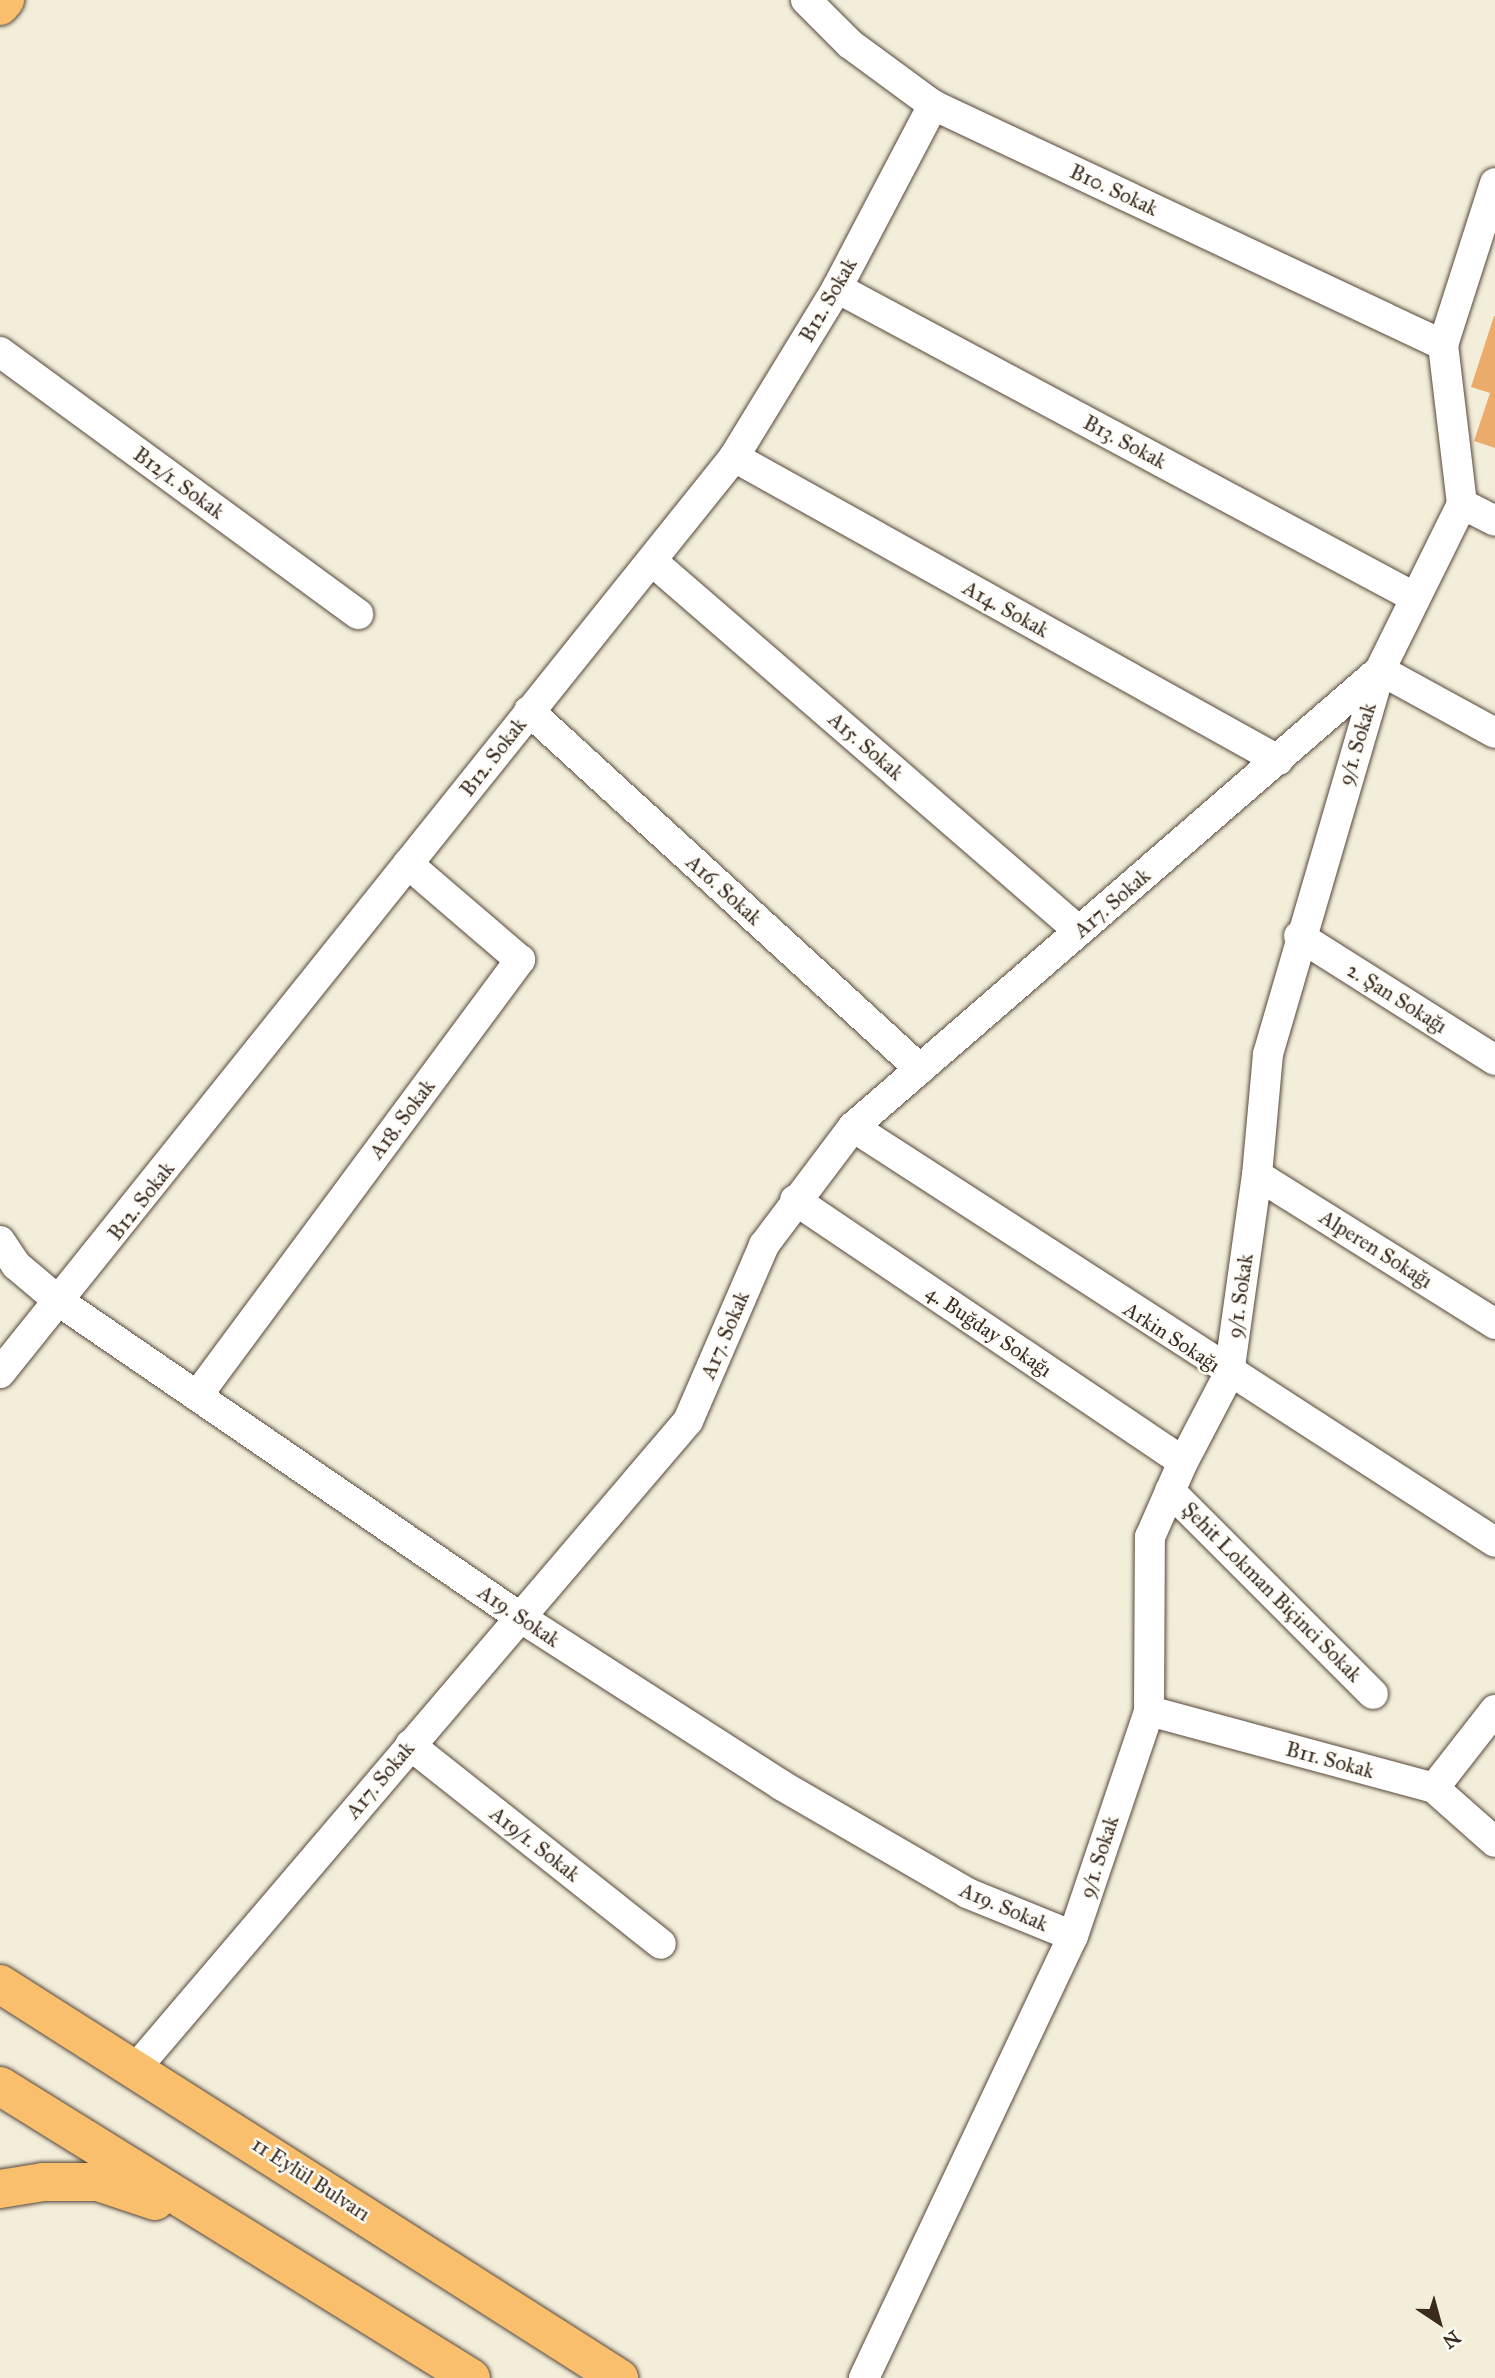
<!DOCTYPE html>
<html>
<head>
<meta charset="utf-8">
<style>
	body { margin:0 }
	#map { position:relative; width:1495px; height:2378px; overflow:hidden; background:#f3eeda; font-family:"IM FELL Great Primer",serif }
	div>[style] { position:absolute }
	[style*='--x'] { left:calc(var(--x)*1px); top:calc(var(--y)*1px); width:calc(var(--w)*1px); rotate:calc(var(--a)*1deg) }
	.building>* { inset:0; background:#ebac6b }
	.roads { filter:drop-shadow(0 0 2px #57473a) drop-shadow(0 0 2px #57473a) }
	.street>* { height:30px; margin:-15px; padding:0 15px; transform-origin:15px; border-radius:15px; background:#fff }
	.primary>* { height:38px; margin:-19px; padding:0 19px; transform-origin:19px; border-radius:19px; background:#f9bf6d }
	.highway>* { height:38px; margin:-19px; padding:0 19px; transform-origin:19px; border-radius:19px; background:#f9bf6d }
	span { translate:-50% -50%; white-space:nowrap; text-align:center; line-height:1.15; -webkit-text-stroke:5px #fdfcf7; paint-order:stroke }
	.street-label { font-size:21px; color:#3b2a1e }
	.north { position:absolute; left:1404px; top:2287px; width:70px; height:70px; -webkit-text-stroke:5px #fdfcf7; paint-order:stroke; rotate:144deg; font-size:19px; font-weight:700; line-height:28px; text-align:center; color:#3b2a1e }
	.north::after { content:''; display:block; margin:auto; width:24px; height:32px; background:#3b2a1e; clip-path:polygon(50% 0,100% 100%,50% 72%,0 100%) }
</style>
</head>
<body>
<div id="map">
	<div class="building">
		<i style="clip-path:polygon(1494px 316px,1495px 316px,1495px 448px,1474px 441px,1490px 393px,1471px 387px)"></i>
	</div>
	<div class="roads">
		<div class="street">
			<i style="--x:806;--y:0;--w:62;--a:45"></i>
			<i style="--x:850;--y:44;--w:103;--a:36.3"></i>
			<i style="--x:933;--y:105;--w:564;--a:25.2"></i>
			<i style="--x:837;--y:288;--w:655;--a:28.17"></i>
			<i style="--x:0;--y:352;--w:444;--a:36.2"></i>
			<i style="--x:734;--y:457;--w:623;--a:29.12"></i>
			<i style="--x:1462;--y:504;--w:37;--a:27"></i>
			<i style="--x:652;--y:561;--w:565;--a:40.91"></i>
			<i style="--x:529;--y:711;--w:530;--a:42.48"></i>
			<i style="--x:1299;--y:936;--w:232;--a:32.3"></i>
			<i style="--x:853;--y:1127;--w:764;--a:32.88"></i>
			<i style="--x:1257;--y:1175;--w:281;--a:32"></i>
			<i style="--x:795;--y:1200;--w:468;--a:34"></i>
			<i style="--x:0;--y:1241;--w:29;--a:56"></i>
			<i style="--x:16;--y:1265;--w:57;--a:40.1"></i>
			<i style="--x:60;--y:1302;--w:555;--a:34.43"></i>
			<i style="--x:518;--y:1616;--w:313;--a:32.7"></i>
			<i style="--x:781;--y:1785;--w:215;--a:30.1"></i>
			<i style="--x:967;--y:1893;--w:114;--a:22.1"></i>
			<i style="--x:0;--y:1373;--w:1174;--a:-51.29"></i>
			<i style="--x:734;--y:457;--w:198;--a:-58.6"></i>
			<i style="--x:837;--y:288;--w:207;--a:-62.3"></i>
			<i style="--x:197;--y:1396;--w:543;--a:-53.47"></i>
			<i style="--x:520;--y:960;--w:148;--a:-139.4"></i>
			<i style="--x:1170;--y:1491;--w:287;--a:45"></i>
			<i style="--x:1149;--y:1711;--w:295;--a:15.1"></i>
			<i style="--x:1434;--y:1788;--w:81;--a:41.5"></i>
			<i style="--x:410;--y:1745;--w:320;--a:38.4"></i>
			<i style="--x:1434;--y:1788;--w:99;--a:-52"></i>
			<i style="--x:137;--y:2067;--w:849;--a:-49.54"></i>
			<i style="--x:688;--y:1421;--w:192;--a:-66.6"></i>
			<i style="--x:764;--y:1245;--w:148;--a:-53"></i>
			<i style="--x:853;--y:1127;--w:698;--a:-40.93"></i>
			<i style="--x:1380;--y:670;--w:131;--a:28.7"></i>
			<i style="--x:864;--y:2378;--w:489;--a:-64.7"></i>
			<i style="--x:1073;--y:1936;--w:237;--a:-71.3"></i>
			<i style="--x:1149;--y:1711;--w:174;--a:-89.7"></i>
			<i style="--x:1150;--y:1537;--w:82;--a:-66.3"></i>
			<i style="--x:1183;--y:1462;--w:99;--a:-62.4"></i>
			<i style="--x:1229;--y:1374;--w:201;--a:-82"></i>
			<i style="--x:1257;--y:1175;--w:121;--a:-84.8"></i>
			<i style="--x:1268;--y:1054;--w:400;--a:-73.7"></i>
			<i style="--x:1380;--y:670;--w:185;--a:-63.7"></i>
			<i style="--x:1462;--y:504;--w:160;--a:-96.8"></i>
			<i style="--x:1443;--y:345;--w:170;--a:-72.2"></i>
		</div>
		<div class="primary">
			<i style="--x:0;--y:1984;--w:734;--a:32.48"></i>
			<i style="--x:0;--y:2086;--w:554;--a:31.8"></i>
			<i style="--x:0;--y:2189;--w:44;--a:-9.2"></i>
			<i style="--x:43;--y:2182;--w:55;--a:0"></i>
			<i style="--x:98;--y:2182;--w:60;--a:18.4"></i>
		</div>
		<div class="highway">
			<i style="--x:0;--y:6;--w:8;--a:-50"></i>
		</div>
	</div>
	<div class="street-label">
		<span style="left:1114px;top:190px;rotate:25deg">B10. Sokak</span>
		<span style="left:828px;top:300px;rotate:-60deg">B12. Sokak</span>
		<span style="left:1125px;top:442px;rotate:28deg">B13. Sokak</span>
		<span style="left:179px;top:483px;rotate:36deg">B12/1. Sokak</span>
		<span style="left:1006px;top:609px;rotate:29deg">A14. Sokak</span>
		<span style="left:1357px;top:744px;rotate:-73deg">9/1. Sokak</span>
		<span style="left:866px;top:746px;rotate:41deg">A15. Sokak</span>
		<span style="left:493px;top:757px;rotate:-52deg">B12. Sokak</span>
		<span style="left:724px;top:890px;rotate:42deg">A16. Sokak</span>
		<span style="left:1112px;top:903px;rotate:-41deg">A17. Sokak</span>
		<span style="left:1397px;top:998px;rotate:32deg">2. Şan Sokağı</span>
		<span style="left:402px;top:1119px;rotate:-53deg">A18. Sokak</span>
		<span style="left:141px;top:1201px;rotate:-52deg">B12. Sokak</span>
		<span style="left:1376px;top:1249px;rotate:32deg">Alperen Sokağı</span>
		<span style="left:1240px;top:1296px;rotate:-82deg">9/1. Sokak</span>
		<span style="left:989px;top:1331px;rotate:34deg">4. Buğday Sokağı</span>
		<span style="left:725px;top:1335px;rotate:-67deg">A17. Sokak</span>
		<span style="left:1172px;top:1337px;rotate:33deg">Arkin Sokağı</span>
		<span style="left:1272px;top:1592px;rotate:45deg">Şehit Lokman Biçinci Sokak</span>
		<span style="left:519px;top:1616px;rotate:34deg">A19. Sokak</span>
		<span style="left:1330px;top:1760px;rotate:15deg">B11. Sokak</span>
		<span style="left:380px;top:1780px;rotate:-50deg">A17. Sokak</span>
		<span style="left:535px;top:1844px;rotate:38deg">A19/1. Sokak</span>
		<span style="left:1099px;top:1857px;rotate:-72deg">9/1. Sokak</span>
		<span style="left:1004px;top:1907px;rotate:23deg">A19. Sokak</span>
		<span style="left:311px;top:2179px;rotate:33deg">11 Eylül Bulvarı</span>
	</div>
	<div class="north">N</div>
</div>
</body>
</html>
